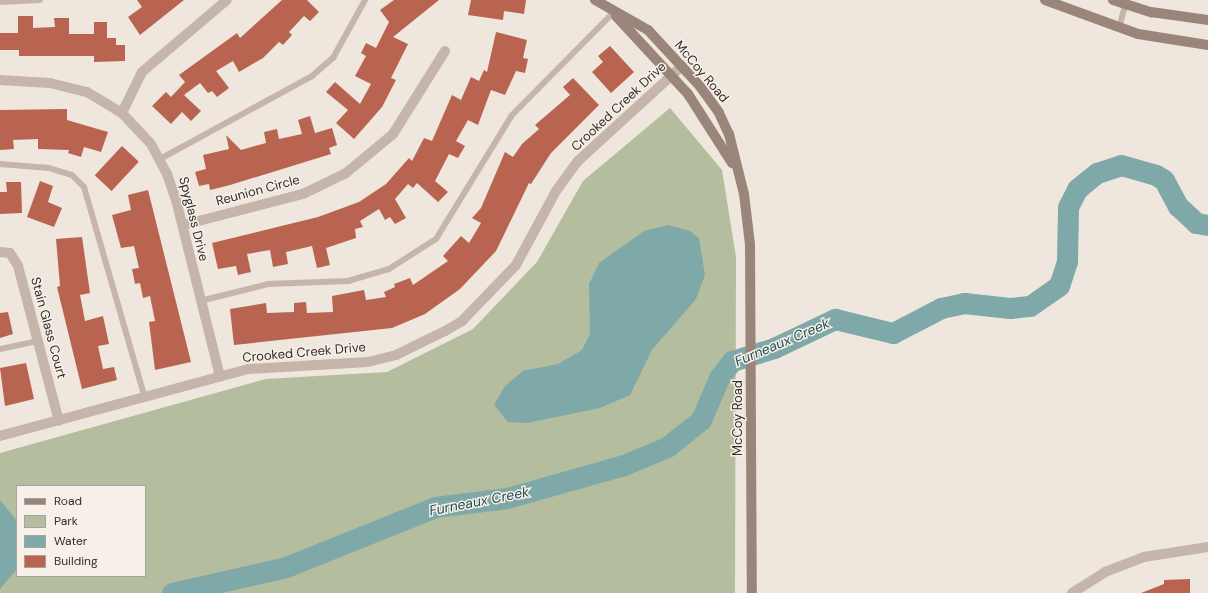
<!DOCTYPE html>
<html>
<head>
<meta charset="utf-8">
<style>
	body { margin:0 }
	#map { position:relative; width:1208px; height:593px; overflow:hidden; background:#efe6dd; font-family:"DM Sans",sans-serif }
	div>[style] { position:absolute }
	[style*='--x'] { left:calc(var(--x)*1px); top:calc(var(--y)*1px); width:calc(var(--w)*1px); rotate:calc(var(--a)*1deg) }
	.green>* { inset:0; background:#b4bd9e }
	.water>* { inset:0; background:#7fa9a9 }
	.river>* { height:21px; margin:-10.5px; padding:0 10.5px; transform-origin:10.5px; border-radius:10.5px; background:#7fa9a9 }
	.building>* { inset:0; background:#b96451; transform-origin:0 0 }
	.lane>* { height:6px; margin:-3px; padding:0 3px; transform-origin:3px; border-radius:3px; background:#c6b5aa }
	.street>* { height:10px; margin:-5px; padding:0 5px; transform-origin:5px; border-radius:5px; background:#c6b5aa }
	.secondary>* { height:10px; margin:-5px; padding:0 5px; transform-origin:5px; border-radius:5px; background:#9a857b }
	span { translate:-50% -50%; white-space:nowrap; text-align:center; line-height:1.15; -webkit-text-stroke:3px #f7f0e9; paint-order:stroke }
	.street-label { font-size:13px; color:#342c29 }
	.water-label { font-size:14px; color:#225152; font-style:italic }
	.legend { position:absolute; left:16px; top:485px; width:130px; height:92px; box-sizing:border-box; background:#f7f0e9; border:1px solid #a9a29c; margin:0; padding:5px 7px; list-style:none; font-size:12px; color:#342c29 }
	.legend li { display:flex; align-items:center; gap:8px; height:20px }
	.legend b { width:20px; border:1px solid #a9a29c }
</style>
</head>
<body>
<div id="map">
	<div class="green">
		<i style="clip-path:polygon(evenodd,670px 108px,722px 170px,736px 257px,735px 593px,0 593px,0 453px,266px 379px,387px 372px,473px 329px,537px 262px,583px 181px,670px 108px,17px 486px,145px 486px,145px 576px,17px 576px,17px 486px)"></i>
	</div>
	<div class="water">
		<i style="clip-path:polygon(668px 225px,690px 231px,699px 238px,705px 275px,696px 299px,652px 350px,630px 395px,600px 408px,527px 423px,508px 422px,494px 405px,505px 386px,523px 371px,558px 364px,582px 350px,590px 334px,589px 284px,599px 263px,644px 231px)"></i>
		<i style="clip-path:polygon(0 500px,17px 521px,17px 569px,0 589px)"></i>
	</div>
	<div class="river">
		<i style="--x:172;--y:593;--w:117;--a:-12.8"></i>
		<i style="--x:286;--y:567;--w:161;--a:-21.9"></i>
		<i style="--x:435;--y:507;--w:73;--a:-7.1"></i>
		<i style="--x:507;--y:498;--w:122;--a:-15.8"></i>
		<i style="--x:624;--y:465;--w:47;--a:-22.7"></i>
		<i style="--x:667;--y:447;--w:43;--a:-38.5"></i>
		<i style="--x:701;--y:420;--w:46;--a:-66.8"></i>
		<i style="--x:719;--y:378;--w:21;--a:-53"></i>
		<i style="--x:732;--y:361;--w:44;--a:-17.2"></i>
		<i style="--x:774;--y:348;--w:68;--a:-25.4"></i>
		<i style="--x:835;--y:319;--w:60;--a:13.6"></i>
		<i style="--x:893;--y:333;--w:54;--a:-27.5"></i>
		<i style="--x:941;--y:308;--w:24;--a:-12"></i>
		<i style="--x:964;--y:303;--w:46;--a:6.2"></i>
		<i style="--x:1010;--y:308;--w:20;--a:-6"></i>
		<i style="--x:1030;--y:306;--w:35;--a:-35"></i>
		<i style="--x:1059;--y:286;--w:26;--a:-72"></i>
		<i style="--x:1067;--y:261;--w:54;--a:-88.9"></i>
		<i style="--x:1068;--y:207;--w:20;--a:-63"></i>
		<i style="--x:1077;--y:189;--w:26;--a:-39"></i>
		<i style="--x:1097;--y:173;--w:25;--a:-18"></i>
		<i style="--x:1121;--y:165;--w:36;--a:16"></i>
		<i style="--x:1156;--y:175;--w:9;--a:32"></i>
		<i style="--x:1164;--y:180;--w:30;--a:62"></i>
		<i style="--x:1178;--y:206;--w:25;--a:43"></i>
		<i style="--x:1196;--y:223;--w:12;--a:9"></i>
	</div>
	<div class="building">
		<i style="clip-path:polygon(137px 0,184px 0,140px 35px,128px 17px,142px 7px)"></i>
		<i style="clip-path:polygon(282px 0,307px 0,319px 12px,310px 21px,304px 16px,289px 32px,292px 35px,283px 45px,279px 42px,263px 58px,239px 72px,233px 61px,216px 71px,229px 88px,217px 97px,212px 91px,208px 93px,200px 83px,184px 95px,201px 111px,191px 121px,182px 112px,171px 124px,152px 106px,166px 92px,171px 97px,185px 82px,179px 75px,237px 33px,240px 38px)"></i>
		<i style="clip-path:polygon(394px 0,439px 0,393px 37px,408px 44px,391px 78px,396px 80px,382px 107px,354px 139px,336px 123px,348px 110px,326px 92px,335px 82px,360px 104px,371px 84px,355px 76px,366px 56px,361px 53px,366px 43px,376px 48px,389px 22px,380px 10px)"></i>
		<i style="clip-path:polygon(471px 0,526px 0,524px 14px,504px 11px,503px 20px,468px 15px)"></i>
		<i style="clip-path:polygon(18px 16px,33px 16px,33px 28px,55px 27px,54px 18px,69px 18px,69px 34px,94px 34px,94px 22px,107px 22px,107px 38px,116px 38px,116px 45px,125px 45px,125px 61px,94px 62px,94px 56px,19px 56px,19px 50px,0 50px,0 33px,18px 33px)"></i>
		<i style="clip-path:polygon(496px 32px,527px 40px,523px 58px,528px 59px,525px 73px,516px 71px,505px 95px,491px 90px,478px 125px,468px 120px,456px 141px,465px 146px,458px 158px,449px 154px,435px 181px,448px 192px,438px 202px,417px 183px,413px 188px,408px 184px,395px 199px,406px 218px,395px 224px,390px 217px,385px 220px,379px 209px,360px 221px,363px 227px,355px 229px,356px 238px,326px 248px,330px 265px,317px 268px,312px 246px,286px 252px,288px 264px,273px 267px,270px 250px,247px 254px,251px 272px,238px 275px,236px 266px,218px 269px,212px 243px,318px 217px,359px 202px,386px 184px,409px 158px,412px 161px,424px 138px,432px 141px,452px 95px,461px 100px,471px 77px,479px 81px,484px 70px,487px 72px)"></i>
		<i style="clip-path:polygon(610px 46px,634px 72px,611px 93px,592px 72px,603px 62px,598px 56px)"></i>
		<i style="clip-path:polygon(573px 78px,599px 105px,551px 153px,531px 184px,529px 183px,496px 251px,460px 289px,425px 314px,392px 328px,234px 345px,230px 309px,266px 303px,267px 313px,294px 312px,294px 303px,306px 302px,307px 313px,333px 312px,332px 296px,364px 290px,366px 300px,386px 297px,384px 292px,395px 287px,394px 284px,410px 278px,413px 285px,448px 261px,443px 256px,461px 236px,469px 243px,481px 223px,472px 218px,481px 208px,505px 152px,513px 157px,522px 144px,539px 129px,535px 125px,570px 95px,563px 87px)"></i>
		<i style="clip-path:polygon(67px 109px,67px 120px,108px 132px,101px 152px,84px 147px,81px 157px,68px 153px,69px 150px,38px 149px,38px 139px,13px 140px,14px 149px,0 150px,0 110px)"></i>
		<i style="clip-path:polygon(310px 116px,315px 133px,332px 128px,337px 145px,329px 148px,331px 154px,230px 185px,210px 190px,209px 184px,199px 186px,195px 172px,206px 169px,203px 155px,229px 149px,226px 135px,241px 150px,266px 143px,264px 132px,277px 129px,279px 139px,302px 134px,298px 120px)"></i>
		<i style="left:122px;top:146px;width:23px;height:40px;rotate:43deg"></i>
		<i style="clip-path:polygon(40px 181px,53px 186px,48px 202px,62px 208px,54px 227px,27px 217px)"></i>
		<i style="clip-path:polygon(6px 182px,21px 182px,22px 213px,0 214px,0 192px,7px 192px)"></i>
		<i style="clip-path:polygon(148px 190px,191px 362px,155px 370px,149px 322px,155px 321px,150px 296px,143px 298px,140px 283px,135px 284px,132px 269px,139px 268px,134px 246px,121px 248px,112px 215px,131px 210px,128px 195px)"></i>
		<i style="clip-path:polygon(82px 237px,90px 293px,80px 295px,85px 321px,103px 316px,109px 344px,98px 346px,103px 369px,114px 367px,117px 380px,82px 389px,57px 287px,60px 286px,56px 239px)"></i>
		<i style="clip-path:polygon(8px 312px,13px 334px,0 338px,0 313px)"></i>
		<i style="clip-path:polygon(26px 363px,34px 399px,5px 406px,0 368px)"></i>
		<i style="clip-path:polygon(1190px 579px,1190px 593px,1141px 593px,1164px 584px,1164px 580px)"></i>
	</div>
	<div class="lane">
		<i style="--x:0;--y:2;--w:40;--a:-2.9"></i>
		<i style="--x:1119;--y:28;--w:27;--a:-75"></i>
		<i style="--x:160;--y:159;--w:173;--a:-28.6"></i>
		<i style="--x:312;--y:76;--w:28;--a:-41"></i>
		<i style="--x:333;--y:58;--w:66;--a:-61.1"></i>
		<i style="--x:0;--y:164;--w:49;--a:4.7"></i>
		<i style="--x:49;--y:168;--w:24;--a:17"></i>
		<i style="--x:72;--y:175;--w:17;--a:45"></i>
		<i style="--x:84;--y:187;--w:220;--a:73.9"></i>
		<i style="--x:200;--y:301;--w:70;--a:-14"></i>
		<i style="--x:268;--y:284;--w:80;--a:-2.1"></i>
		<i style="--x:348;--y:281;--w:43;--a:-16.3"></i>
		<i style="--x:389;--y:269;--w:56;--a:-32.6"></i>
		<i style="--x:436;--y:239;--w:145;--a:-58.5"></i>
		<i style="--x:512;--y:115;--w:144;--a:-45.3"></i>
		<i style="--x:0;--y:349;--w:38;--a:-12"></i>
	</div>
	<div class="street">
		<i style="--x:0;--y:80;--w:50;--a:3.4"></i>
		<i style="--x:50;--y:83;--w:38;--a:14"></i>
		<i style="--x:87;--y:92;--w:41;--a:31"></i>
		<i style="--x:122;--y:113;--w:42;--a:46.9"></i>
		<i style="--x:151;--y:144;--w:34;--a:62"></i>
		<i style="--x:167;--y:174;--w:28;--a:71"></i>
		<i style="--x:176;--y:200;--w:182;--a:76"></i>
		<i style="--x:122;--y:113;--w:46;--a:-64"></i>
		<i style="--x:142;--y:72;--w:111;--a:-40.3"></i>
		<i style="--x:183;--y:225;--w:124;--a:-14.5"></i>
		<i style="--x:303;--y:194;--w:48;--a:-26"></i>
		<i style="--x:346;--y:173;--w:61;--a:-39.7"></i>
		<i style="--x:393;--y:134;--w:98;--a:-57.9"></i>
		<i style="--x:0;--y:252;--w:10;--a:6"></i>
		<i style="--x:10;--y:253;--w:15;--a:58"></i>
		<i style="--x:18;--y:266;--w:160;--a:75.2"></i>
		<i style="--x:0;--y:436;--w:258;--a:-15.1"></i>
		<i style="--x:249;--y:369;--w:119;--a:-3.4"></i>
		<i style="--x:368;--y:362;--w:29;--a:-14"></i>
		<i style="--x:396;--y:355;--w:55;--a:-26.1"></i>
		<i style="--x:445;--y:331;--w:20;--a:-30"></i>
		<i style="--x:462;--y:321;--w:78;--a:-46"></i>
		<i style="--x:516;--y:265;--w:84;--a:-61.6"></i>
		<i style="--x:556;--y:191;--w:37;--a:-54"></i>
		<i style="--x:578;--y:161;--w:141;--a:-42.4"></i>
		<i style="--x:1072;--y:593;--w:39;--a:-32"></i>
		<i style="--x:1105;--y:572;--w:42;--a:-21"></i>
		<i style="--x:1144;--y:557;--w:65;--a:-8.9"></i>
	</div>
	<div class="secondary">
		<i style="--x:595;--y:0;--w:61;--a:29.5"></i>
		<i style="--x:648;--y:30;--w:75;--a:47.2"></i>
		<i style="--x:699;--y:85;--w:34;--a:54"></i>
		<i style="--x:719;--y:113;--w:23;--a:65"></i>
		<i style="--x:729;--y:134;--w:62;--a:76"></i>
		<i style="--x:744;--y:194;--w:50;--a:83.2"></i>
		<i style="--x:750;--y:244;--w:349;--a:89.7"></i>
		<i style="--x:1045;--y:0;--w:99;--a:20.1"></i>
		<i style="--x:1138;--y:34;--w:71;--a:8.9"></i>
		<i style="--x:1113;--y:0;--w:40;--a:18"></i>
		<i style="--x:1151;--y:12;--w:58;--a:8"></i>
		<i style="--x:616;--y:16;--w:106;--a:47.3"></i>
		<i style="--x:688;--y:94;--w:82;--a:57.5"></i>
	</div>
	<div class="street-label">
		<span style="left:701px;top:72px;rotate:50deg">McCoy Road</span>
		<span style="left:619px;top:107px;rotate:-43deg">Crooked Creek Drive</span>
		<span style="left:258px;top:191px;rotate:-15deg">Reunion Circle</span>
		<span style="left:193px;top:219px;rotate:76deg">Spyglass Drive</span>
		<span style="left:48px;top:328px;rotate:75deg">Stain Glass Court</span>
		<span style="left:304px;top:353px;rotate:-5deg">Crooked Creek Drive</span>
		<span style="left:738px;top:418px;rotate:-90deg">McCoy Road</span>
	</div>
	<div class="water-label">
		<span style="left:782px;top:342px;rotate:-23deg">Furneaux Creek</span>
		<span style="left:479px;top:501px;rotate:-11deg">Furneaux Creek</span>
	</div>
	<ul class="legend">
	<li><b style="height:5px;background:#9a857b"></b>Road</li>
	<li><b style="height:11px;background:#b4bd9e"></b>Park</li>
	<li><b style="height:11px;background:#7fa9a9"></b>Water</li>
	<li><b style="height:11px;background:#b96451"></b>Building</li>
	</ul>
</div>
</body>
</html>
